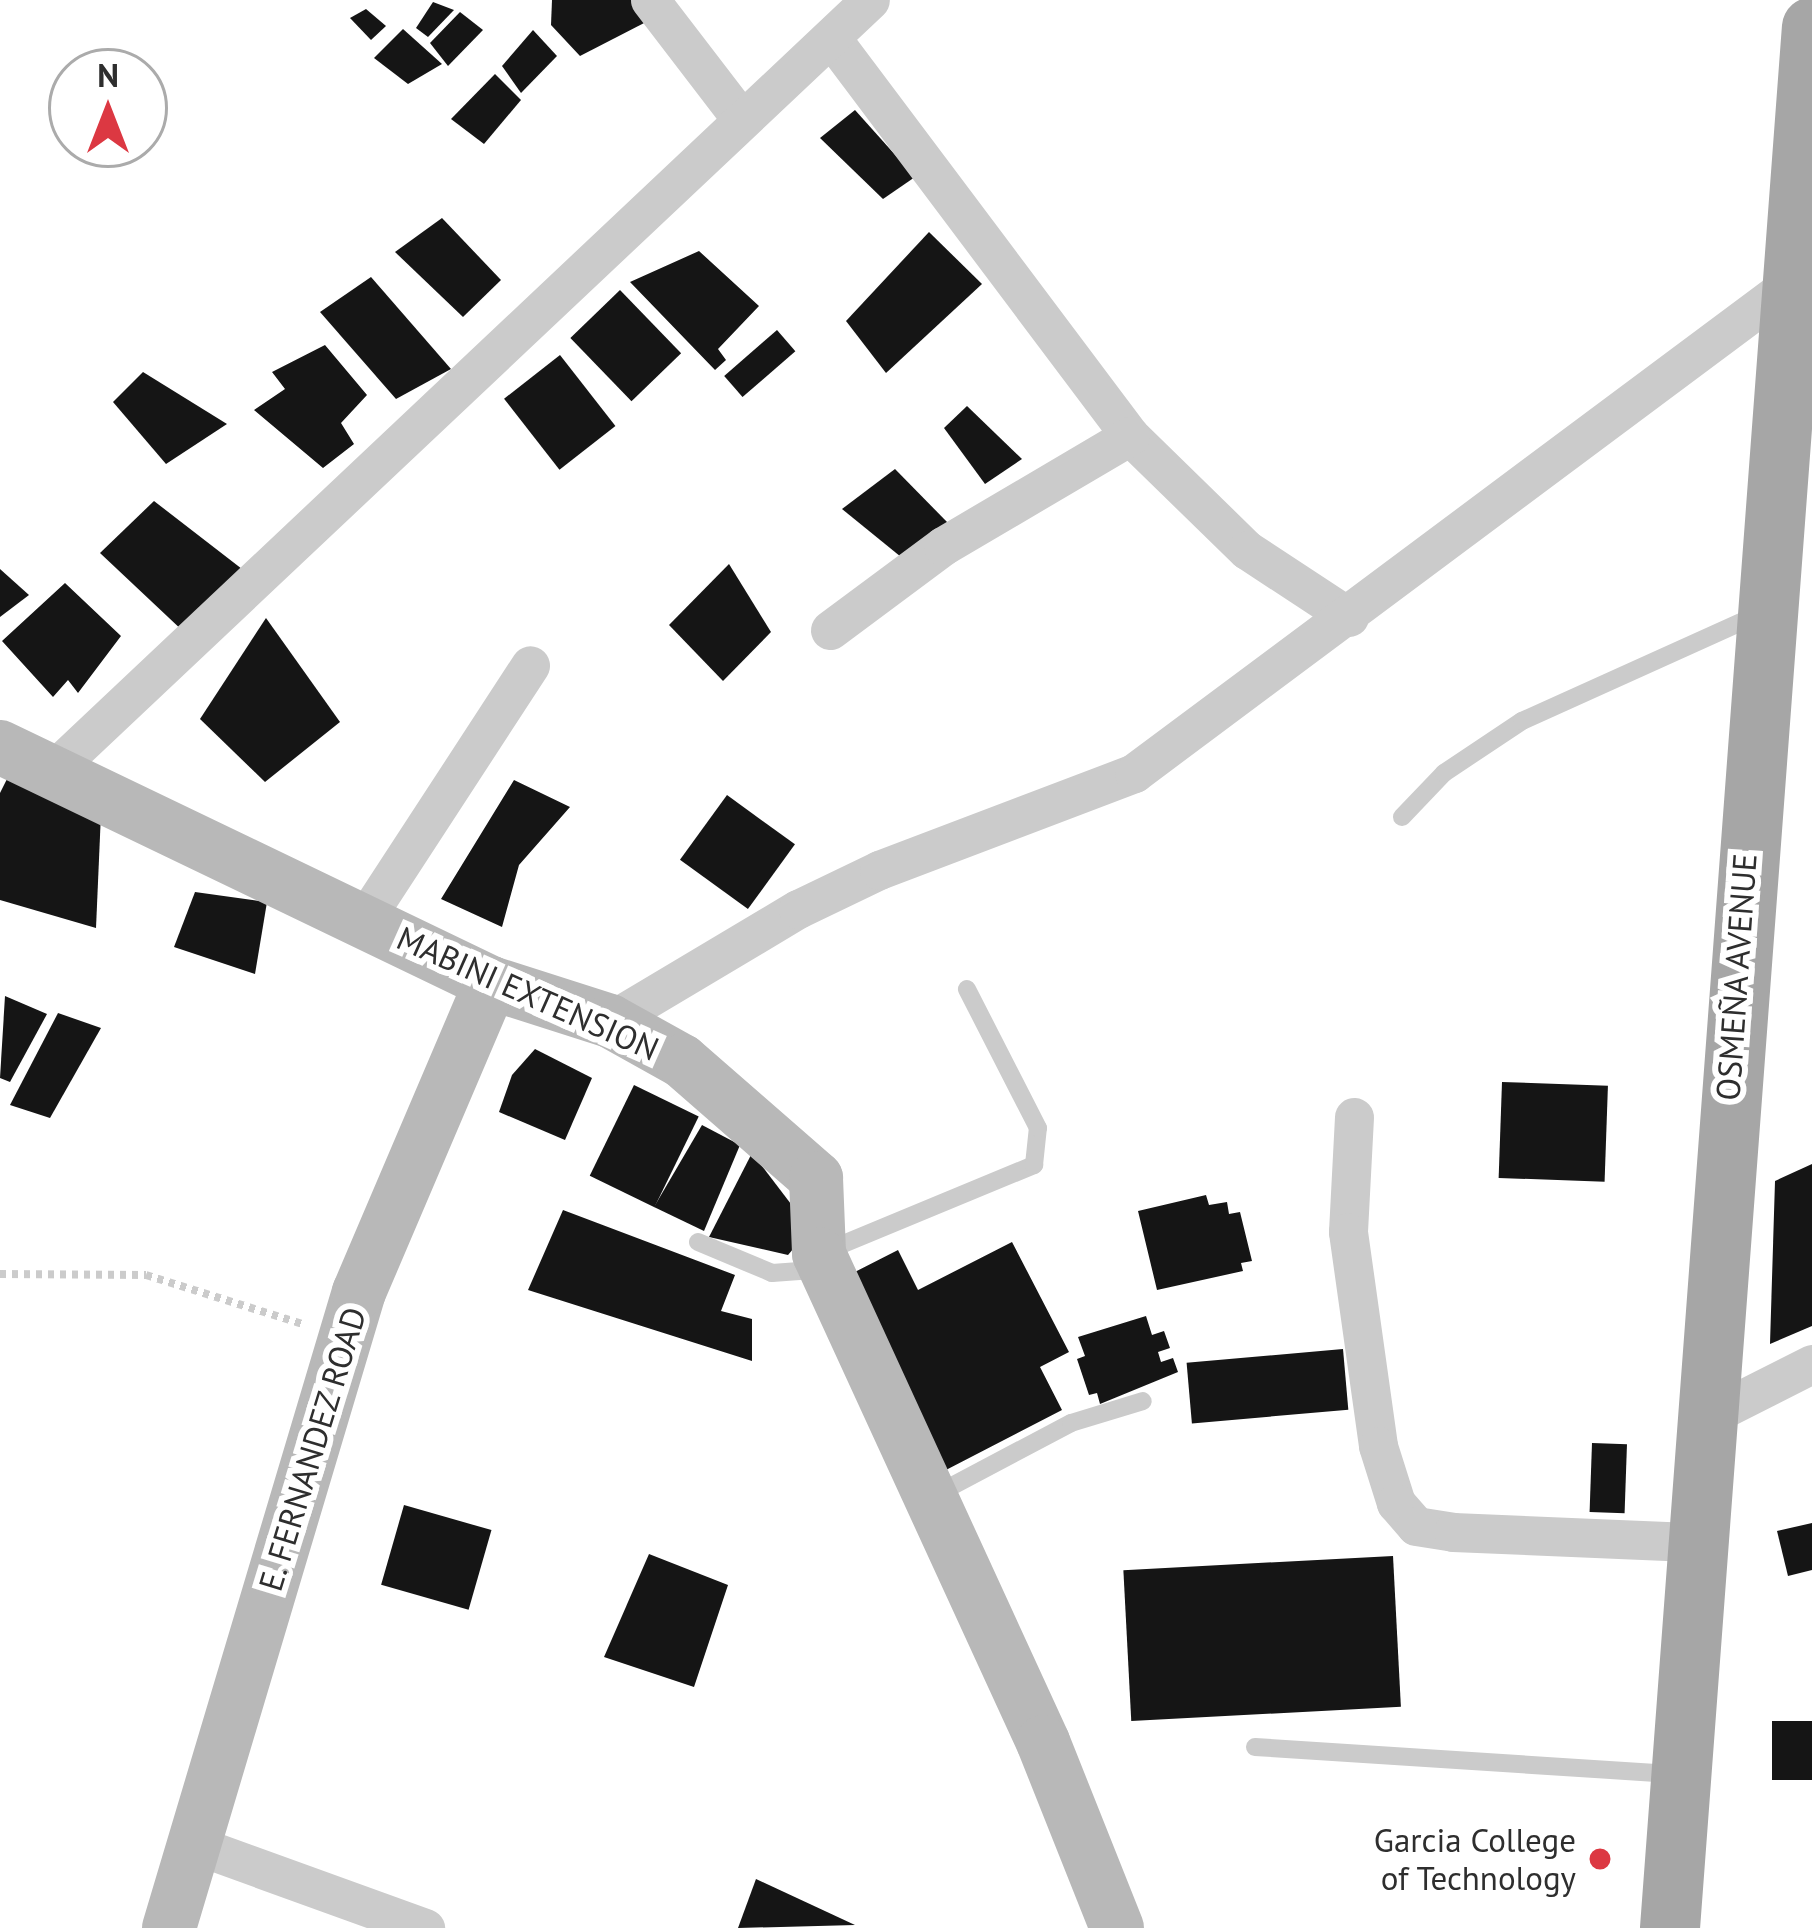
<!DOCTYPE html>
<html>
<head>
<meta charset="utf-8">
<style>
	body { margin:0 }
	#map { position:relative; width:1812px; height:1928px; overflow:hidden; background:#fff; font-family:"PT Sans",sans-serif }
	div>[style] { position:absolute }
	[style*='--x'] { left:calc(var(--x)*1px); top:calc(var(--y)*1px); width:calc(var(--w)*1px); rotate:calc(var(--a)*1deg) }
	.building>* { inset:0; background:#151515; transform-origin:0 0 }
	.path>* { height:8px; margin-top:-4px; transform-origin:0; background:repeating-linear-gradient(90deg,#cbcbcb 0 6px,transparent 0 12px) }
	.lane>* { height:18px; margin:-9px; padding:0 9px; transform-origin:9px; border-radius:9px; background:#cbcbcb }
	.street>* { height:39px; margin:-19.5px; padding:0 19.5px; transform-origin:19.5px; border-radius:19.5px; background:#cbcbcb }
	.secondary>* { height:54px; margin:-27px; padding:0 27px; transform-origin:27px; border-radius:27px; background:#b8b8b8 }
	.primary>* { height:60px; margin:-30px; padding:0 30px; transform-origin:30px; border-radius:30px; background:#a6a6a6 }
	.dots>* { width:33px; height:33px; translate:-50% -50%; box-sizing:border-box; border:6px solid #fff; border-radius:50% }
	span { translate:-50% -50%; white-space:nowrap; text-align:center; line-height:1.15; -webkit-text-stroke:12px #fff; paint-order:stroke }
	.street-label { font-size:33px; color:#2e2e2e }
	.poi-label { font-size:33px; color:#2e2e2e }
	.right { translate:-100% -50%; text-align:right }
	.north { position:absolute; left:48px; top:48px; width:120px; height:120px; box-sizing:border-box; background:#fff; border:3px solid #ababab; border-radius:50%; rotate:0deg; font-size:33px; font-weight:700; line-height:48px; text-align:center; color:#2e2e2e }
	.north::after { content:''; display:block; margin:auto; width:42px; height:54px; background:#dc3842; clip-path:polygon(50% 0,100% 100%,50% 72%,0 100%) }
</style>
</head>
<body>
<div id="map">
	<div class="building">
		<i style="clip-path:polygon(552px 0,635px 0,648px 21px,580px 56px,551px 25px)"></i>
		<i style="clip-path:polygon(433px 2px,454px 10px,428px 37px,416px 28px)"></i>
		<i style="clip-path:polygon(366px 9px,386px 26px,371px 40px,350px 18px)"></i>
		<i style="clip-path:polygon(460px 12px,483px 30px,448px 66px,430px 43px)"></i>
		<i style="clip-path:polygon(403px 29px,442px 64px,408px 84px,374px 58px)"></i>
		<i style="clip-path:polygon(533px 30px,557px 56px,521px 93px,502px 66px)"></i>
		<i style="clip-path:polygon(495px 74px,521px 100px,484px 144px,451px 119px)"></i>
		<i style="clip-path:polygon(855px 110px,915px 177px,883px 199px,820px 138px)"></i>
		<i style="clip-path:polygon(442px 218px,501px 280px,463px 317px,395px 252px)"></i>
		<i style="clip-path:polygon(929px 232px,982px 284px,886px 373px,846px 321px)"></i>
		<i style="clip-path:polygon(699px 251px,759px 306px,718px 349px,726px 360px,715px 370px,630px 282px)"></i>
		<i style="clip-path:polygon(371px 277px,451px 369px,396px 399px,320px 312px)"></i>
		<i style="left:620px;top:290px;width:88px;height:69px;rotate:46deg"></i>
		<i style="left:777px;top:330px;width:28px;height:70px;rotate:49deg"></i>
		<i style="clip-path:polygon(325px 345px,367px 395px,341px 423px,354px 444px,323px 468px,254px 410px,285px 389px,272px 372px)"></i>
		<i style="left:560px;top:355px;width:90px;height:71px;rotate:52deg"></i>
		<i style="clip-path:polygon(143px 372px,227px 424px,166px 464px,113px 402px)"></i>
		<i style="clip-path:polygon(967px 406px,1022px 459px,985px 484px,944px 428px)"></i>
		<i style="clip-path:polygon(895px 469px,948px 523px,906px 561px,842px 509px)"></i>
		<i style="clip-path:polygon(154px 501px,242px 569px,185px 633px,100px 553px)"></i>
		<i style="clip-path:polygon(729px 564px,771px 632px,723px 681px,669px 625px)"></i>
		<i style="clip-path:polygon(0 569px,29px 595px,0 617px)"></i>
		<i style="clip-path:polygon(65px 583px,121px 636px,78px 693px,68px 680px,53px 697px,2px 641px)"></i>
		<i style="clip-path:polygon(266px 618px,340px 722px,265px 782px,200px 719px)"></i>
		<i style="clip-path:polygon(12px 769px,101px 813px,96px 928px,0 900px,0 793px)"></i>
		<i style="clip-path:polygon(514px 780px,570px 807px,519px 865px,502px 927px,441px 899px)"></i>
		<i style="left:727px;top:795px;width:84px;height:80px;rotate:36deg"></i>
		<i style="clip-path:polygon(195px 892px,267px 902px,255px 974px,174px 947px)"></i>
		<i style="clip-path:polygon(5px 996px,47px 1014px,10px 1082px,0 1078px)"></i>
		<i style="clip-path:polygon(58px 1013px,101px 1028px,50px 1118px,10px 1105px)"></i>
		<i style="clip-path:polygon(535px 1049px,592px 1078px,565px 1140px,499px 1112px,512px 1075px)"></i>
		<i style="left:1502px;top:1082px;width:106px;height:96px;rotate:2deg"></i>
		<i style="left:634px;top:1085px;width:72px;height:101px;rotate:26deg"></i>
		<i style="clip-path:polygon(702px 1125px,740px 1145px,704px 1231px,654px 1207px)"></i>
		<i style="clip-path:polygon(752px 1153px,810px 1229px,788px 1255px,709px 1237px)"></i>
		<i style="clip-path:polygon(1812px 1164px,1812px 1326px,1770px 1344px,1775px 1181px)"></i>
		<i style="clip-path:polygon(1206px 1195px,1209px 1205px,1227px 1202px,1229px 1214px,1240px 1212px,1252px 1261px,1241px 1263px,1243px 1271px,1157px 1290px,1138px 1211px)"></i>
		<i style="clip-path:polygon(563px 1210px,735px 1275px,721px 1311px,752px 1319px,752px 1361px,528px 1290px)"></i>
		<i style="clip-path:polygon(1012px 1242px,1069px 1352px,1040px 1367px,1062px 1410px,944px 1471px,845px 1277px,898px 1250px,918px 1290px)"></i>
		<i style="clip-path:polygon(1146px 1316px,1152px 1335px,1164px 1331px,1170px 1348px,1158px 1352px,1161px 1362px,1173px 1358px,1178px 1372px,1100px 1404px,1097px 1393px,1089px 1395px,1077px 1359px,1085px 1356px,1078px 1337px)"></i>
		<i style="left:1343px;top:1349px;width:61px;height:157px;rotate:85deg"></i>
		<i style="left:1592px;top:1443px;width:35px;height:69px;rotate:2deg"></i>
		<i style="left:404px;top:1505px;width:91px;height:83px;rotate:16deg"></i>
		<i style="clip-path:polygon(1812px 1523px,1812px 1570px,1788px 1576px,1777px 1531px)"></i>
		<i style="clip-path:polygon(649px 1554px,728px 1585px,694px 1687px,604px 1657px)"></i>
		<i style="left:1393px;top:1556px;width:151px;height:270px;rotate:87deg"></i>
		<i style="left:1812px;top:1721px;width:59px;height:40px;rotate:90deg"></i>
		<i style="clip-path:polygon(756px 1879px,855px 1925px,738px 1928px)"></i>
	</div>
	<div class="path">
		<i style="--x:0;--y:1274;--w:146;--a:0.4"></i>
		<i style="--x:146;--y:1275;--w:164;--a:17.4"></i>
	</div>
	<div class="lane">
		<i style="--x:1402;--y:817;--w:61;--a:-46.3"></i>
		<i style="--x:1444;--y:773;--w:94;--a:-33.7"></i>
		<i style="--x:1522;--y:721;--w:260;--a:-24.3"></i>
		<i style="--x:698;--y:1242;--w:80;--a:22.7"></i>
		<i style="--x:772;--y:1273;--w:31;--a:-4"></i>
		<i style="--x:803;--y:1271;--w:23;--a:-47"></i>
		<i style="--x:819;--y:1254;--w:233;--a:-22.5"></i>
		<i style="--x:1034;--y:1165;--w:37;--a:-84"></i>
		<i style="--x:1038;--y:1128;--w:156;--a:-117.1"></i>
		<i style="--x:935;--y:1495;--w:154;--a:-27.9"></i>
		<i style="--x:1071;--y:1423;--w:75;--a:-17"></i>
		<i style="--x:1255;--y:1747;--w:421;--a:3.7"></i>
	</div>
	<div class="street">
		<i style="--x:650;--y:0;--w:146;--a:52.5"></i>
		<i style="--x:832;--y:39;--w:496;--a:53.1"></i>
		<i style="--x:1130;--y:436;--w:163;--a:44.3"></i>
		<i style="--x:1247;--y:550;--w:122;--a:33.3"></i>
		<i style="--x:830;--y:630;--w:141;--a:-36.6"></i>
		<i style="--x:943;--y:546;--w:217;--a:-30.5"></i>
		<i style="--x:47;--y:776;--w:1131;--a:-43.32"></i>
		<i style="--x:364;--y:920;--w:304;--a:-56.9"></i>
		<i style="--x:610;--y:1021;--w:219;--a:-30.8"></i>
		<i style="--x:798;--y:909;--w:90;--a:-25.7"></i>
		<i style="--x:879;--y:870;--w:273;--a:-20.8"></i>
		<i style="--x:1134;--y:773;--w:818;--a:-36.7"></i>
		<i style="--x:1354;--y:1117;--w:115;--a:93"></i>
		<i style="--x:1348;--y:1232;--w:216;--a:82"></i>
		<i style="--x:1378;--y:1446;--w:60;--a:72.5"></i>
		<i style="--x:1396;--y:1503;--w:30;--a:49"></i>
		<i style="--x:1416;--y:1526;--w:37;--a:9"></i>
		<i style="--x:1453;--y:1532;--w:243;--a:2.4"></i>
		<i style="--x:1705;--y:1418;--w:120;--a:-26.8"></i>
		<i style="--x:193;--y:1844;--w:247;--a:19.9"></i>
	</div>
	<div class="secondary">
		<i style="--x:0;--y:747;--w:545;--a:25.67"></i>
		<i style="--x:491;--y:983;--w:125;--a:17.7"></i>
		<i style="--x:610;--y:1021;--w:82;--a:29.1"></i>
		<i style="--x:682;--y:1061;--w:178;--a:41.1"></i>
		<i style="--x:816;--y:1178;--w:76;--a:87.7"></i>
		<i style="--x:819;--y:1254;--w:537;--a:65.34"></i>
		<i style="--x:1043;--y:1742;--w:200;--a:68.3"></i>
		<i style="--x:169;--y:1928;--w:664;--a:-73.37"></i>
		<i style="--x:359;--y:1292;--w:336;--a:-66.9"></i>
	</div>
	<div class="primary">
		<i style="--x:1670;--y:1928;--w:1906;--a:-85.73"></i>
	</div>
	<div class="dots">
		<i style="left:1600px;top:1859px;background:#dc3842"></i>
	</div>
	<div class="street-label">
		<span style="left:1736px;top:977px;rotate:-86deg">OSMEÑA AVENUE</span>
		<span style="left:528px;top:993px;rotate:24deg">MABINI EXTENSION</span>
		<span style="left:312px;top:1449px;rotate:-73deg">E. FERNANDEZ ROAD</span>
	</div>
	<div class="poi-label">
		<span class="right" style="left:1576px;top:1859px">Garcia College<br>of Technology</span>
	</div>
	<div class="north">N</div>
</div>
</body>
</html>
